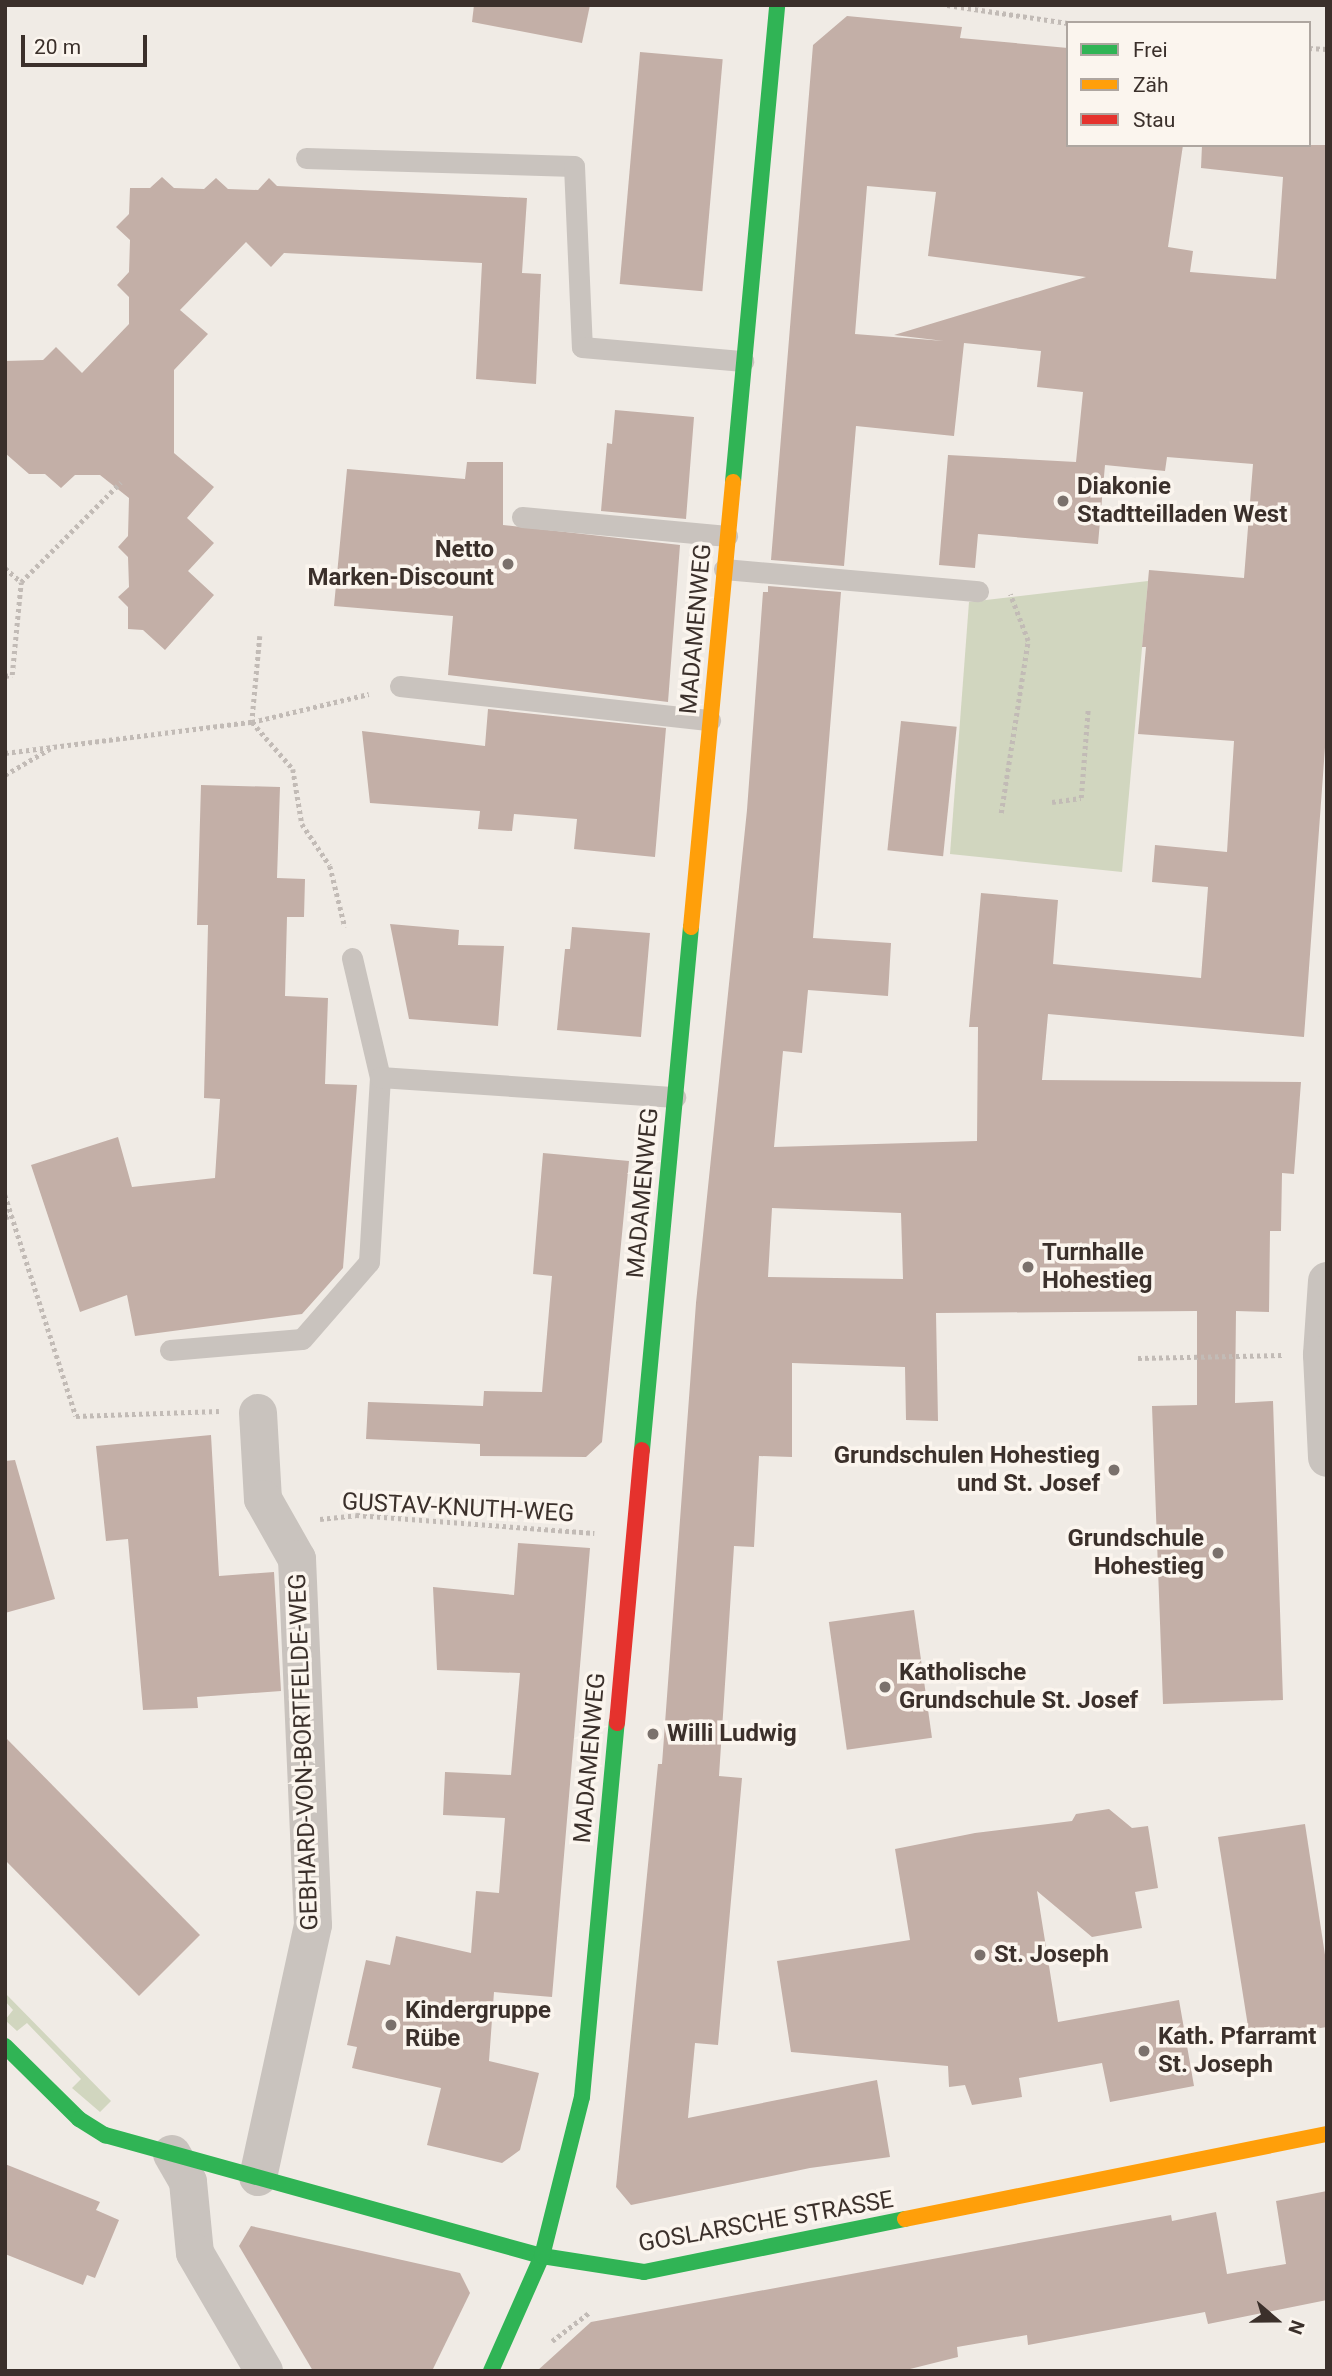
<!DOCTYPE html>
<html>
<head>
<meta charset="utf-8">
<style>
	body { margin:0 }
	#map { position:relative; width:1332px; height:2376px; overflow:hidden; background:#f0ebe5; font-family:Roboto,sans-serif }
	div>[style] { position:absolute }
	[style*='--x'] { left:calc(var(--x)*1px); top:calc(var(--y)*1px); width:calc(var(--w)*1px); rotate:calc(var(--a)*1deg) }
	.green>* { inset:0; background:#d1d6bf }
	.building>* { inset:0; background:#c3afa7; transform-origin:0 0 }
	.path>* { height:4.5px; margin-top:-2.25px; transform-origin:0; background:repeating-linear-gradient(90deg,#c2bbb6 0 3.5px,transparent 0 7px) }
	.lane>* { height:21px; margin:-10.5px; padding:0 10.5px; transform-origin:10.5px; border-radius:10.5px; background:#c9c3be }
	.street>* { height:38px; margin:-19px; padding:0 19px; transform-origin:19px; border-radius:19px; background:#c9c3be }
	.fast>* { height:16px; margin:-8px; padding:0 8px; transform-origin:8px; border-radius:8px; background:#30b455 }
	.slow>* { height:16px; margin:-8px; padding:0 8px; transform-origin:8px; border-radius:8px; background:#ff9f0a }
	.jam>* { height:16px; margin:-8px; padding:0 8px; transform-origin:8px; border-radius:8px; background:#e5322d }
	.dots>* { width:19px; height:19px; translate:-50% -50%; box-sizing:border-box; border:4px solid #fbf5ee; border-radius:50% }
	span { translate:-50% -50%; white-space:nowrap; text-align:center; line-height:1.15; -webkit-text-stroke:7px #fbf5ee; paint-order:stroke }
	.poi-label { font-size:24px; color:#3b302b; font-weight:700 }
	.left { translate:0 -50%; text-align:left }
	.right { translate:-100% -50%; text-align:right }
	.street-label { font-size:24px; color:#3b302b }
	.frame { position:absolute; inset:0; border:7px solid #3b302b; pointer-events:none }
	.legend { position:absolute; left:1066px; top:21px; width:245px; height:126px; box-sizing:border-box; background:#fbf5ee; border:2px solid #aea6a0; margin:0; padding:9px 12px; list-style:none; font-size:21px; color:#3b302b }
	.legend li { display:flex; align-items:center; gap:14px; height:35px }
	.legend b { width:35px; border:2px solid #aea6a0 }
	.north { position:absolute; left:1241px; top:2285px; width:70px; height:70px; -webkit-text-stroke:5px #fbf5ee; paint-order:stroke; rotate:110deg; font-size:19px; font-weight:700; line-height:28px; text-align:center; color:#3b302b }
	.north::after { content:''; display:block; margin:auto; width:24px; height:32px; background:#3b302b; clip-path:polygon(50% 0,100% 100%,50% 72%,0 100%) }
	.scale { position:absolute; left:21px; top:35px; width:126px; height:32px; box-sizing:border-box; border:4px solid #3b302b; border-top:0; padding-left:9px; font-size:21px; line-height:24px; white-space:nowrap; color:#3b302b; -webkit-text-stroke:5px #fbf5ee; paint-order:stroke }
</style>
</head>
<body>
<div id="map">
	<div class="green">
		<i style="clip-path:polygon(1148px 581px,1122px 872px,950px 854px,969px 602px)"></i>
		<i style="clip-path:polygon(5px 1993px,111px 2101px,100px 2112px,72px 2088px,81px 2079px,27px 2023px,17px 2031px,5px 2020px,13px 2010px,5px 2001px)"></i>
	</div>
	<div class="building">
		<i style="clip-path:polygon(474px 5px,590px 5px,582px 43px,472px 22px)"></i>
		<i style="clip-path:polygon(evenodd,847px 16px,962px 27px,960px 38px,1068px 48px,1068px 145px,1183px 145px,1168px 247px,1193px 251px,1190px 272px,1276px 279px,1283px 177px,1201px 168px,1202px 145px,1327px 145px,1327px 720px,1304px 1037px,1048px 1014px,1042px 1080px,1301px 1082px,1294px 1174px,1282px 1173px,1281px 1231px,1270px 1231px,1269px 1312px,1236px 1311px,1235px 1403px,1273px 1401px,1283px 1700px,1163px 1704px,1152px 1406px,1197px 1405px,1197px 1311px,936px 1313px,938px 1421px,906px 1420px,905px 1367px,792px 1363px,792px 1457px,759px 1456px,754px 1547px,734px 1546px,719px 1776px,742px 1778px,718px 2045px,695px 2043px,688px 2118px,877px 2080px,890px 2157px,810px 2168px,631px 2205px,616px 2187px,658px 1764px,662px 1764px,696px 1303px,747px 810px,763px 592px,768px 592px,768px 586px,841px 592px,813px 938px,891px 943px,888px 996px,808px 990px,802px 1053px,783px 1051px,774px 1147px,977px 1141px,978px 1027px,969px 1027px,981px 893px,1058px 900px,1053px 964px,1201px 978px,1208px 887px,1152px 882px,1155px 845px,1227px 852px,1234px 741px,1138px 734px,1146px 647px,1142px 647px,1149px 570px,1244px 578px,1253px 464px,1167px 457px,1165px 471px,1105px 465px,1098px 544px,978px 534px,975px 568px,939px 565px,948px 455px,1076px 462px,1083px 392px,1037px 387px,1041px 351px,964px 343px,954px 436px,856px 426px,844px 566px,771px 560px,813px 45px,847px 16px,867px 186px,936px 192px,928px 256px,1086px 277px,894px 335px,944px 341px,855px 334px,867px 186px,847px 16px,772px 1208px,901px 1213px,903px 1279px,768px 1277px,772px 1208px)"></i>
		<i style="left:640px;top:52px;width:83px;height:233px;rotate:5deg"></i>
		<i style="clip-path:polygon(162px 177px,174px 188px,204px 189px,216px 178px,228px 189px,258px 190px,269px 178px,277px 186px,527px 198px,522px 273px,541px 274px,536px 384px,476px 379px,482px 263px,284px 253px,271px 267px,246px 242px,180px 310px,208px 334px,174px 370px,174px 453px,214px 487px,187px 518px,214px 543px,188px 571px,214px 595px,165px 650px,143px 630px,128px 629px,128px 607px,118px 597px,129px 587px,128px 557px,118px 547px,128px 536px,129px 498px,100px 475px,75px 475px,61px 488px,45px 474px,29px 474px,5px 453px,5px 361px,43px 360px,56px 347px,82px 373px,129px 324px,129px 297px,117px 285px,129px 272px,130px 240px,116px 227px,129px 214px,130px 188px,150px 188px)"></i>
		<i style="clip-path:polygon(615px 410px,694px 417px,686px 519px,601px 511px,607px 443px,612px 444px)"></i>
		<i style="clip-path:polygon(467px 462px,503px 462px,503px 525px,680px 545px,668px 702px,448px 675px,453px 616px,334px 606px,347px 469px,465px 479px)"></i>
		<i style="clip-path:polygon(488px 709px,666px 728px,655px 857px,574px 849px,577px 819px,514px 814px,512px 831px,478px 829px,480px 811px,370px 803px,362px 731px,485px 746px)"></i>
		<i style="left:901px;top:721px;width:56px;height:130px;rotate:6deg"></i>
		<i style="clip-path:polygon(201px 785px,280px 787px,277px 878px,305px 879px,304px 917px,287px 917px,285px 996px,328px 998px,325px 1084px,357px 1085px,343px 1268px,302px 1314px,135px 1336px,127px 1295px,80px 1312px,31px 1165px,118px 1137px,132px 1187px,215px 1178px,220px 1099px,204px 1098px,208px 925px,197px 925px)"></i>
		<i style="clip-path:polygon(390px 924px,459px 930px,458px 945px,504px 946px,498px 1026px,409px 1019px)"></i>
		<i style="clip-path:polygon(572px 927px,650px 933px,641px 1037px,557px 1030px,565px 949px,570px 949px)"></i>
		<i style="clip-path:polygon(543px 1153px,629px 1161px,602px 1442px,586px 1457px,480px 1456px,480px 1444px,366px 1439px,368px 1402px,483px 1406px,484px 1391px,542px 1392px,552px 1276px,533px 1274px)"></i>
		<i style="clip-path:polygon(211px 1435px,219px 1576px,274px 1572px,281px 1691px,197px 1697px,198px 1708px,143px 1710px,128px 1539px,106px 1541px,96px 1446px)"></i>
		<i style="clip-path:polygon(15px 1460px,55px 1599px,5px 1613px,5px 1461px)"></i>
		<i style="clip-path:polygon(518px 1543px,590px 1548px,552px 1997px,494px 1992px,489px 2061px,539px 2073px,520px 2150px,502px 2163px,427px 2145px,441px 2088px,352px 2068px,357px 2047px,347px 2045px,366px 1960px,390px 1965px,396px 1936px,471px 1953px,476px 1891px,499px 1893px,505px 1818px,443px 1815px,445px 1772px,511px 1775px,520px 1673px,437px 1670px,433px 1587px,514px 1595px)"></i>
		<i style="left:914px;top:1610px;width:129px;height:86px;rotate:82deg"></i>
		<i style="clip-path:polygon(5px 1737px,200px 1935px,139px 1996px,5px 1860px)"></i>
		<i style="clip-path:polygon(1109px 1809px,1132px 1828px,1148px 1826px,1158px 1888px,1135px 1892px,1142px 1928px,1092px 1937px,1037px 1891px,1058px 2022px,1179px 2000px,1194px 2086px,1110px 2102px,1102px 2063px,1019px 2078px,1022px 2097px,972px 2105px,965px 2085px,949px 2087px,948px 2066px,791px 2052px,777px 1961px,910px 1940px,895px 1849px,975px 1833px,1072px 1821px,1076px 1814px)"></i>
		<i style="clip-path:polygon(1305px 1824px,1327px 1968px,1327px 2027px,1250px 2039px,1218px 1837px)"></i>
		<i style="clip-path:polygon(5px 2164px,100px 2202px,96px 2210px,119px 2220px,95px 2278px,87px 2275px,83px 2285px,5px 2254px)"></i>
		<i style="clip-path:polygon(1327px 2191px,1327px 2300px,1208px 2324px,1205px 2312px,1028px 2345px,1027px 2335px,957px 2347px,958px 2357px,902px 2371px,537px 2371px,591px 2322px,1171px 2215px,1172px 2221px,1216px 2212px,1227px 2274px,1286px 2264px,1276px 2201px)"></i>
		<i style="clip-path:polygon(251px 2226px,460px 2273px,470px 2293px,432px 2371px,313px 2371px,239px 2246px)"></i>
	</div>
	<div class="path">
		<i style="--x:947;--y:5;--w:122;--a:8.5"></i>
		<i style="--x:1309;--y:48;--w:18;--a:3"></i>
		<i style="--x:5;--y:568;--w:21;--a:41"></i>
		<i style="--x:260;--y:636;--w:86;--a:95.3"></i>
		<i style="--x:252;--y:722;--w:62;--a:48.9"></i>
		<i style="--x:293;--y:769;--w:56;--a:80.7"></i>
		<i style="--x:302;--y:824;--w:50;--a:56.3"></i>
		<i style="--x:330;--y:866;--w:63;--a:76.2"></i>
		<i style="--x:5;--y:676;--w:7;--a:-8"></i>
		<i style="--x:12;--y:675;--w:93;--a:-84.5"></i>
		<i style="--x:21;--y:582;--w:141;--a:-45"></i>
		<i style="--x:5;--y:753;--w:249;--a:-7.2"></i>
		<i style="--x:252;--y:722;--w:120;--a:-13.5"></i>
		<i style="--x:5;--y:775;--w:56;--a:-30.3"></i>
		<i style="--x:1052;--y:802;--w:29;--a:-8"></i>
		<i style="--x:1081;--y:798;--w:88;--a:-85.5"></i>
		<i style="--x:1001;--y:813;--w:174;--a:-81.1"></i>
		<i style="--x:1028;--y:641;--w:50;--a:-111"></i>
		<i style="--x:5;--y:1195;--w:232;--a:72.2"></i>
		<i style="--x:76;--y:1416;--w:143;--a:-2"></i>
		<i style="--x:5;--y:1217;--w:8;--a:-7"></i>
		<i style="--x:1138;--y:1358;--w:144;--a:-1.2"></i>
		<i style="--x:320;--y:1519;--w:36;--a:-6"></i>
		<i style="--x:356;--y:1515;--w:239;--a:4.3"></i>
		<i style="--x:552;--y:2341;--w:48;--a:-37.3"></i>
	</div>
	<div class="lane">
		<i style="--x:306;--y:158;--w:268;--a:1.7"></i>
		<i style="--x:574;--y:166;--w:181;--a:87.5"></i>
		<i style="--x:582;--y:347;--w:162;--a:5"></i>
		<i style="--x:522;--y:517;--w:206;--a:5.3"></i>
		<i style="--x:724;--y:569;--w:255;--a:5"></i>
		<i style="--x:400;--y:686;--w:312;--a:6.3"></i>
		<i style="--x:352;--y:958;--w:122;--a:76.8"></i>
		<i style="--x:170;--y:1350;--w:132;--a:-4.8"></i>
		<i style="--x:302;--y:1339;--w:102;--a:-49"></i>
		<i style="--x:369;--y:1262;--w:185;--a:-86.6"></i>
		<i style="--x:380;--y:1077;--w:296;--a:3.9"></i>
	</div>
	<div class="street">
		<i style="--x:1327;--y:1281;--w:74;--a:93.9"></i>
		<i style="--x:1322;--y:1355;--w:103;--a:87.2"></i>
		<i style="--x:258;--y:1413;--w:86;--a:86.7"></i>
		<i style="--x:263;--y:1499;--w:69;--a:60.5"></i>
		<i style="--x:297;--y:1559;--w:366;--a:87.5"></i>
		<i style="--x:313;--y:1925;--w:258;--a:102.3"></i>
		<i style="--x:172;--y:2154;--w:32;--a:60"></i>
		<i style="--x:188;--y:2182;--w:71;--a:84.4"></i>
		<i style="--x:195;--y:2253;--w:137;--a:59.7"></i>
	</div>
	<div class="fast">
		<i style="--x:733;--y:482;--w:479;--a:-84.7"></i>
		<i style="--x:642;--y:1450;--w:525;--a:-84.65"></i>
		<i style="--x:5;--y:2046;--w:104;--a:44.6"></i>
		<i style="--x:79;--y:2119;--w:31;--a:32"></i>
		<i style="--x:105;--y:2135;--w:453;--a:15.5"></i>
		<i style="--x:542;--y:2256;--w:103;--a:8.9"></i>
		<i style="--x:644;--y:2272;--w:266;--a:-11.5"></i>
		<i style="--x:491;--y:2371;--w:126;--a:-66.1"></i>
		<i style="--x:542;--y:2256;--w:164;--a:-75.9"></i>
		<i style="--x:582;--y:2097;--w:376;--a:-84.7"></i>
	</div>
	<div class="slow">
		<i style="--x:691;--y:927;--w:447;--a:-84.6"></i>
		<i style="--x:905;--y:2219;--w:430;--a:-11.4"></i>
	</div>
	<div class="jam">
		<i style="--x:617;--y:1723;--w:274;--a:-84.8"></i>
	</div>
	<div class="dots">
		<i style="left:1063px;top:501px;background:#7a716c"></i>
		<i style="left:508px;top:564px;background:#7a716c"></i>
		<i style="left:1028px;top:1267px;background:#7a716c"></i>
		<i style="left:1114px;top:1470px;background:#7a716c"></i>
		<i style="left:1218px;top:1553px;background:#7a716c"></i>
		<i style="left:885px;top:1687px;background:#7a716c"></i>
		<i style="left:653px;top:1734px;background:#7a716c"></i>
		<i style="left:980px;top:1955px;background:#7a716c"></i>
		<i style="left:391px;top:2025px;background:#7a716c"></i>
		<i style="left:1144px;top:2051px;background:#7a716c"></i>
	</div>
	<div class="poi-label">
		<span class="left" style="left:1077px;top:501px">Diakonie<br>Stadtteilladen West</span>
		<span class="right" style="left:494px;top:564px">Netto<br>Marken-Discount</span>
		<span class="left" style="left:1042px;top:1267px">Turnhalle<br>Hohestieg</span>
		<span class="right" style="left:1100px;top:1470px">Grundschulen Hohestieg<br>und St. Josef</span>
		<span class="right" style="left:1204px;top:1553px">Grundschule<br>Hohestieg</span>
		<span class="left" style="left:899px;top:1687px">Katholische<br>Grundschule St. Josef</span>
		<span class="left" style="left:667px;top:1734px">Willi Ludwig</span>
		<span class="left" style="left:994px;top:1955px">St. Joseph</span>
		<span class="left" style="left:405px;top:2025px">Kindergruppe<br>Rübe</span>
		<span class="left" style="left:1158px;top:2051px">Kath. Pfarramt<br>St. Joseph</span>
	</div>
	<div class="street-label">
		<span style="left:696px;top:629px;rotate:-85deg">MADAMENWEG</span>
		<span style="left:643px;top:1193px;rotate:-85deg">MADAMENWEG</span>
		<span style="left:458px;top:1508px;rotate:3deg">GUSTAV-KNUTH-WEG</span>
		<span style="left:304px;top:1752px;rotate:-92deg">GEBHARD-VON-BORTFELDE-WEG</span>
		<span style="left:590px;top:1758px;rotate:-85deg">MADAMENWEG</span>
		<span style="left:766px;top:2222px;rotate:-10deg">GOSLARSCHE STRASSE</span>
	</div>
	<div class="frame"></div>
	<ul class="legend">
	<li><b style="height:9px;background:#30b455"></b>Frei</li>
	<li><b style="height:9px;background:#ff9f0a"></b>Zäh</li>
	<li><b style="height:9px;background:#e5322d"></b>Stau</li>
	</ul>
	<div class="north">N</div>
	<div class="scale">20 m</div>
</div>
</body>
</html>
